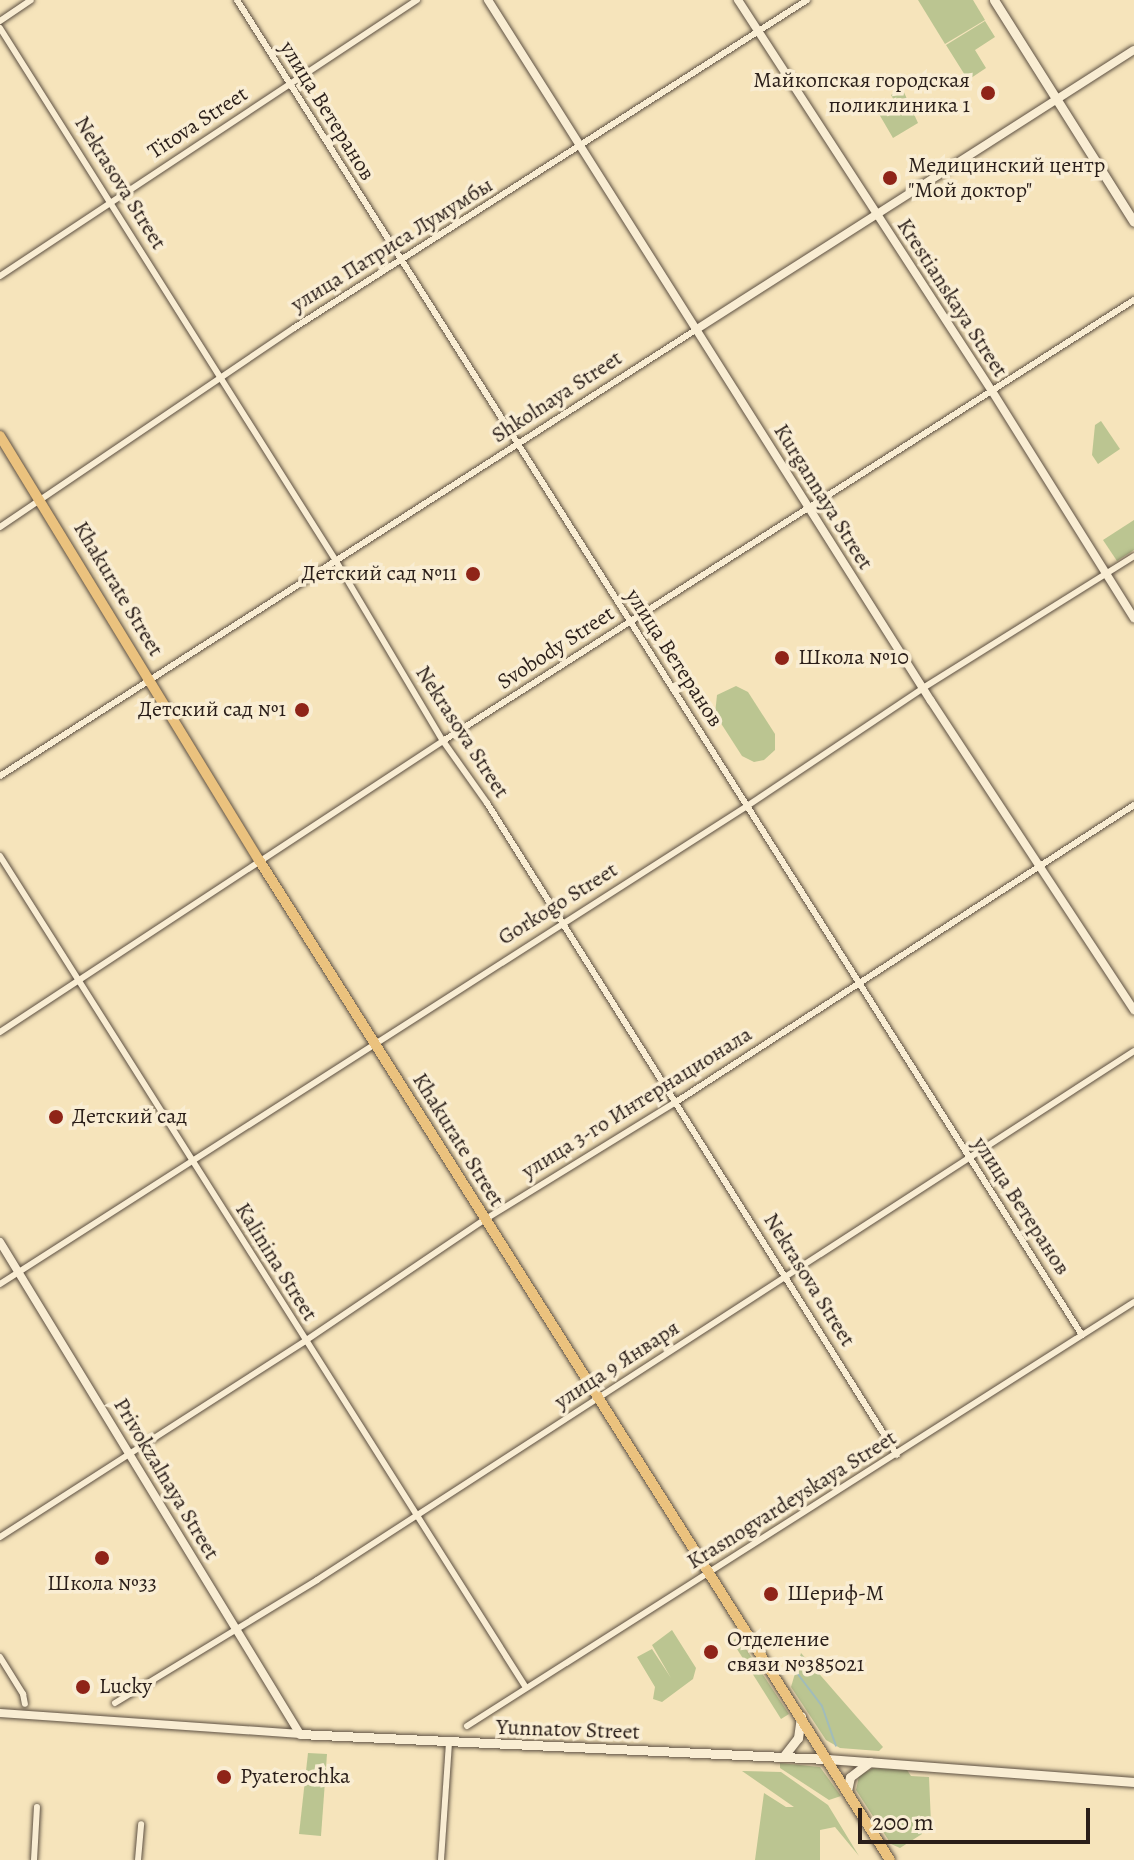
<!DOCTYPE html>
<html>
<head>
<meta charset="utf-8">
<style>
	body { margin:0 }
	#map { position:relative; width:1134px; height:1860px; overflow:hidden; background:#f6e4bb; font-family:Alegreya,serif }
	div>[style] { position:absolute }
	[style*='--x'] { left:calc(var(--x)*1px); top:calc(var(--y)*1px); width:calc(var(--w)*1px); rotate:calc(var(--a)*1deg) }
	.green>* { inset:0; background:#bbc591 }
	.stream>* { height:2px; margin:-1px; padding:0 1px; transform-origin:1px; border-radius:1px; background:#a1bcba }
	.roads { filter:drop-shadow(0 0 2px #5d5042) drop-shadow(0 0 2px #5d5042) }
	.minor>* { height:6px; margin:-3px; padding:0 3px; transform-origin:3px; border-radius:3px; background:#f9edd3 }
	.tertiary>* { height:8px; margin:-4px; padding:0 4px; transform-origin:4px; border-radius:4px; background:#f9edd3 }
	.secondary>* { height:9px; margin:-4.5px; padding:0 4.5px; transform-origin:4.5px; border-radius:4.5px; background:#f9edd3 }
	.primary>* { height:10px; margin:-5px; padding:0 5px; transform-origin:5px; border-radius:5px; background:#ebc27e }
	.dots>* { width:22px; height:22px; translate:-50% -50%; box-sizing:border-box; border:4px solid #f9edd3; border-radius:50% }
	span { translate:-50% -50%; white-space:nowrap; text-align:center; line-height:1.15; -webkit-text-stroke:7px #f9edd3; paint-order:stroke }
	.poi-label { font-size:22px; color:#2a1e19 }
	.right { translate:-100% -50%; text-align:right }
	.left { translate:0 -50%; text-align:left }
	.street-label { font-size:22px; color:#2a1e19 }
	.scale { position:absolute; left:858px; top:1808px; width:232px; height:36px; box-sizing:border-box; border:4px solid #2a1e19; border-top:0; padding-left:10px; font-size:24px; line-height:28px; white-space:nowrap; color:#2a1e19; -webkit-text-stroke:6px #f9edd3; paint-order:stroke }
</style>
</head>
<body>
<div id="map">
	<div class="green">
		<i style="clip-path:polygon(918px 0,973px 0,985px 20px,945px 44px)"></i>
		<i style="clip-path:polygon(985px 21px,995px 37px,975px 50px,986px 68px,968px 80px,946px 45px)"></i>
		<i style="clip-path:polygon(902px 88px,918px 123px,893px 138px,879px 114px,896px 104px,891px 95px)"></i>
		<i style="clip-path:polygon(1101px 421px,1120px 449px,1098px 464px,1092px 455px,1095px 425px)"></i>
		<i style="clip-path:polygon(1134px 520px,1134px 550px,1117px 561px,1103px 540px)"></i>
		<i style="clip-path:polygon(736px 686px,748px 692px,775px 734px,775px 750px,764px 760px,754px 762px,742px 756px,715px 714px,717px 695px)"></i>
		<i style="clip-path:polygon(672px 1630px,696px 1668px,693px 1679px,662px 1702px,653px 1699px,655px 1687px,637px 1657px,652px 1649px,671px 1678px,652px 1645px)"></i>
		<i style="clip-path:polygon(738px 1637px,789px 1714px,781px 1719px,732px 1641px)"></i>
		<i style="clip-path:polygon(801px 1653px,883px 1747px,879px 1751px,840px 1748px,826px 1740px,791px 1687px)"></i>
		<i style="clip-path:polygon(308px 1753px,327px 1754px,321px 1836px,299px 1834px)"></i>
		<i style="clip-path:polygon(780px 1763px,820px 1767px,841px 1796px,829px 1800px,780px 1768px)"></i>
		<i style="clip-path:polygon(873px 1768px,907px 1770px,911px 1776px,929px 1777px,931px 1823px,921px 1823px,922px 1834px,900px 1848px,891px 1844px,856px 1790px,859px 1776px)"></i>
		<i style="clip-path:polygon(742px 1771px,781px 1772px,828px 1805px,859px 1856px,835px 1827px,820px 1830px,820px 1860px,755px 1860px,764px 1793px,786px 1807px,794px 1807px)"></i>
	</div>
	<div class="stream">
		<i style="--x:797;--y:1673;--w:41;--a:52.9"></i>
		<i style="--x:822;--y:1706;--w:42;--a:70.7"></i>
	</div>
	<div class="roads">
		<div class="minor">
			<i style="--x:237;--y:0;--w:1580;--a:57.67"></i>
			<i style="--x:0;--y:21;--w:37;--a:-34"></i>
			<i style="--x:0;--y:28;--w:630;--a:57.77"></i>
			<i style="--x:336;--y:561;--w:209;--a:59.3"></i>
			<i style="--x:443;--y:741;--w:76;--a:54.6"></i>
			<i style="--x:487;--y:803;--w:770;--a:57.84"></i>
			<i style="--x:0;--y:276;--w:500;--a:-33.5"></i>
			<i style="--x:0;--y:527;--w:355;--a:-34.1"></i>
			<i style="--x:294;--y:328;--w:609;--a:-32.59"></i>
			<i style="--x:0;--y:776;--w:828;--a:-32.67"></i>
			<i style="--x:0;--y:856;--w:982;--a:57.69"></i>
			<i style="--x:0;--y:1032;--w:530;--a:-33.3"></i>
			<i style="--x:443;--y:741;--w:820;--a:-32.55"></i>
			<i style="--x:0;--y:1284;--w:887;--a:-32.61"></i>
			<i style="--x:747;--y:806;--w:212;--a:-33.8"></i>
			<i style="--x:923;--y:688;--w:249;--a:-32"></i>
			<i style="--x:0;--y:1537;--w:363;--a:-32.7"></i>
			<i style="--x:305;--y:1341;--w:216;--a:-34.1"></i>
			<i style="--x:484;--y:1220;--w:225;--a:-31.6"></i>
			<i style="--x:676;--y:1102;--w:546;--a:-32.96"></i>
			<i style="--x:0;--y:1657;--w:44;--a:58.1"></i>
			<i style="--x:23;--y:1694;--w:10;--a:79"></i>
			<i style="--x:115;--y:1703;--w:237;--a:-31.3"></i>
			<i style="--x:317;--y:1580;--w:973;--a:-32.92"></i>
			<i style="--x:467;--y:1726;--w:790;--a:-32.44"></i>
			<i style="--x:34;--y:1860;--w:53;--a:-86.8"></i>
			<i style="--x:138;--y:1860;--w:36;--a:-85"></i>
			<i style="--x:441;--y:1860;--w:116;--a:-86.1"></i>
		</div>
		<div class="tertiary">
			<i style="--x:488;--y:0;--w:829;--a:57.71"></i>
			<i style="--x:931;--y:701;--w:370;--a:56.7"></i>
			<i style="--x:738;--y:0;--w:466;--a:57"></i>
			<i style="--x:992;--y:391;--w:268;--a:58"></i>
			<i style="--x:697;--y:329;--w:518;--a:-32.56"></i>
			<i style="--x:0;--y:1242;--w:576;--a:58.63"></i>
			<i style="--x:0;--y:1713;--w:301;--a:4"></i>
		</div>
		<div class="secondary">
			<i style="--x:994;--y:0;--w:262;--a:57.8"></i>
			<i style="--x:300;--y:1734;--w:528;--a:2.72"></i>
			<i style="--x:827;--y:1759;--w:308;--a:4.3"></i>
			<i style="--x:783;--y:1757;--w:24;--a:-52"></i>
			<i style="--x:798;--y:1738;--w:22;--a:-82"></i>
			<i style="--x:847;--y:1791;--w:14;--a:-78"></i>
			<i style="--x:850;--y:1777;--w:25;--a:-37"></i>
		</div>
		<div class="primary">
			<i style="--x:0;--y:436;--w:497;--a:58.6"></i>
			<i style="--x:259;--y:860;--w:1182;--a:57.75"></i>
		</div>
	</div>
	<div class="dots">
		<i style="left:988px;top:93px;background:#8f2418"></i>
		<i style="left:890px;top:178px;background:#8f2418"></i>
		<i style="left:473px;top:574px;background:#8f2418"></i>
		<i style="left:782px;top:658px;background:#8f2418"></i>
		<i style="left:302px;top:710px;background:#8f2418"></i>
		<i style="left:56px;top:1117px;background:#8f2418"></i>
		<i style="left:102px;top:1558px;background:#8f2418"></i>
		<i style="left:771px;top:1594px;background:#8f2418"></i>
		<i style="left:711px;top:1652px;background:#8f2418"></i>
		<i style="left:83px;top:1687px;background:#8f2418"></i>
		<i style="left:224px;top:1777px;background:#8f2418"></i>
	</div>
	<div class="poi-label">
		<span class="right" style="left:970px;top:93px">Майкопская городская<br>поликлиника 1</span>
		<span class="left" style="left:908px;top:178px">Медицинский центр<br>"Мой доктор"</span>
		<span class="right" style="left:457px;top:574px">Детский сад №11</span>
		<span class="left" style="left:798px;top:658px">Школа №10</span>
		<span class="right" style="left:286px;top:710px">Детский сад №1</span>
		<span class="left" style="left:72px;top:1117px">Детский сад</span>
		<span style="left:102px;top:1584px">Школа №33</span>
		<span class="left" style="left:787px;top:1594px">Шериф-М</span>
		<span class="left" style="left:727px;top:1652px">Отделение<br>связи №385021</span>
		<span class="left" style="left:99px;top:1687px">Lucky</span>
		<span class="left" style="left:240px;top:1777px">Pyaterochka</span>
	</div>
	<div class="street-label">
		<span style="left:327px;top:111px;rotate:58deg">улица Ветеранов</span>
		<span style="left:198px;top:123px;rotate:-33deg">Titova Street</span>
		<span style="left:120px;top:183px;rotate:58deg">Nekrasova Street</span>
		<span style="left:392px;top:245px;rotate:-32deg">улица Патриса Лумумбы</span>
		<span style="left:952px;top:298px;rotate:57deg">Krestianskaya Street</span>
		<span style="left:557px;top:397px;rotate:-33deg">Shkolnaya Street</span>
		<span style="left:823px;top:497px;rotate:58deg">Kurgannaya Street</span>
		<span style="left:118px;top:589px;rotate:59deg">Khakurate Street</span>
		<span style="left:556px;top:648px;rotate:-33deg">Svobody Street</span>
		<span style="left:674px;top:658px;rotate:57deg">улица Ветеранов</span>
		<span style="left:462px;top:732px;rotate:57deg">Nekrasova Street</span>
		<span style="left:558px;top:904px;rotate:-32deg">Gorkogo Street</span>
		<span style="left:637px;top:1103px;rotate:-32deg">улица 3-го Интернационала</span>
		<span style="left:458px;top:1140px;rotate:58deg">Khakurate Street</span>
		<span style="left:1021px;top:1206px;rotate:57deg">улица Ветеранов</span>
		<span style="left:276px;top:1262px;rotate:58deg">Kalinina Street</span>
		<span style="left:809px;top:1280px;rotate:58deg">Nekrasova Street</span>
		<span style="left:617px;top:1365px;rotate:-33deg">улица 9 Января</span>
		<span style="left:166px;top:1479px;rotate:59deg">Privokzalnaya Street</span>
		<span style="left:792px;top:1500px;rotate:-32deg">Krasnogvardeyskaya Street</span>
		<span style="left:568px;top:1730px;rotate:2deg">Yunnatov Street</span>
	</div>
	<div class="scale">200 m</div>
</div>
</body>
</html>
